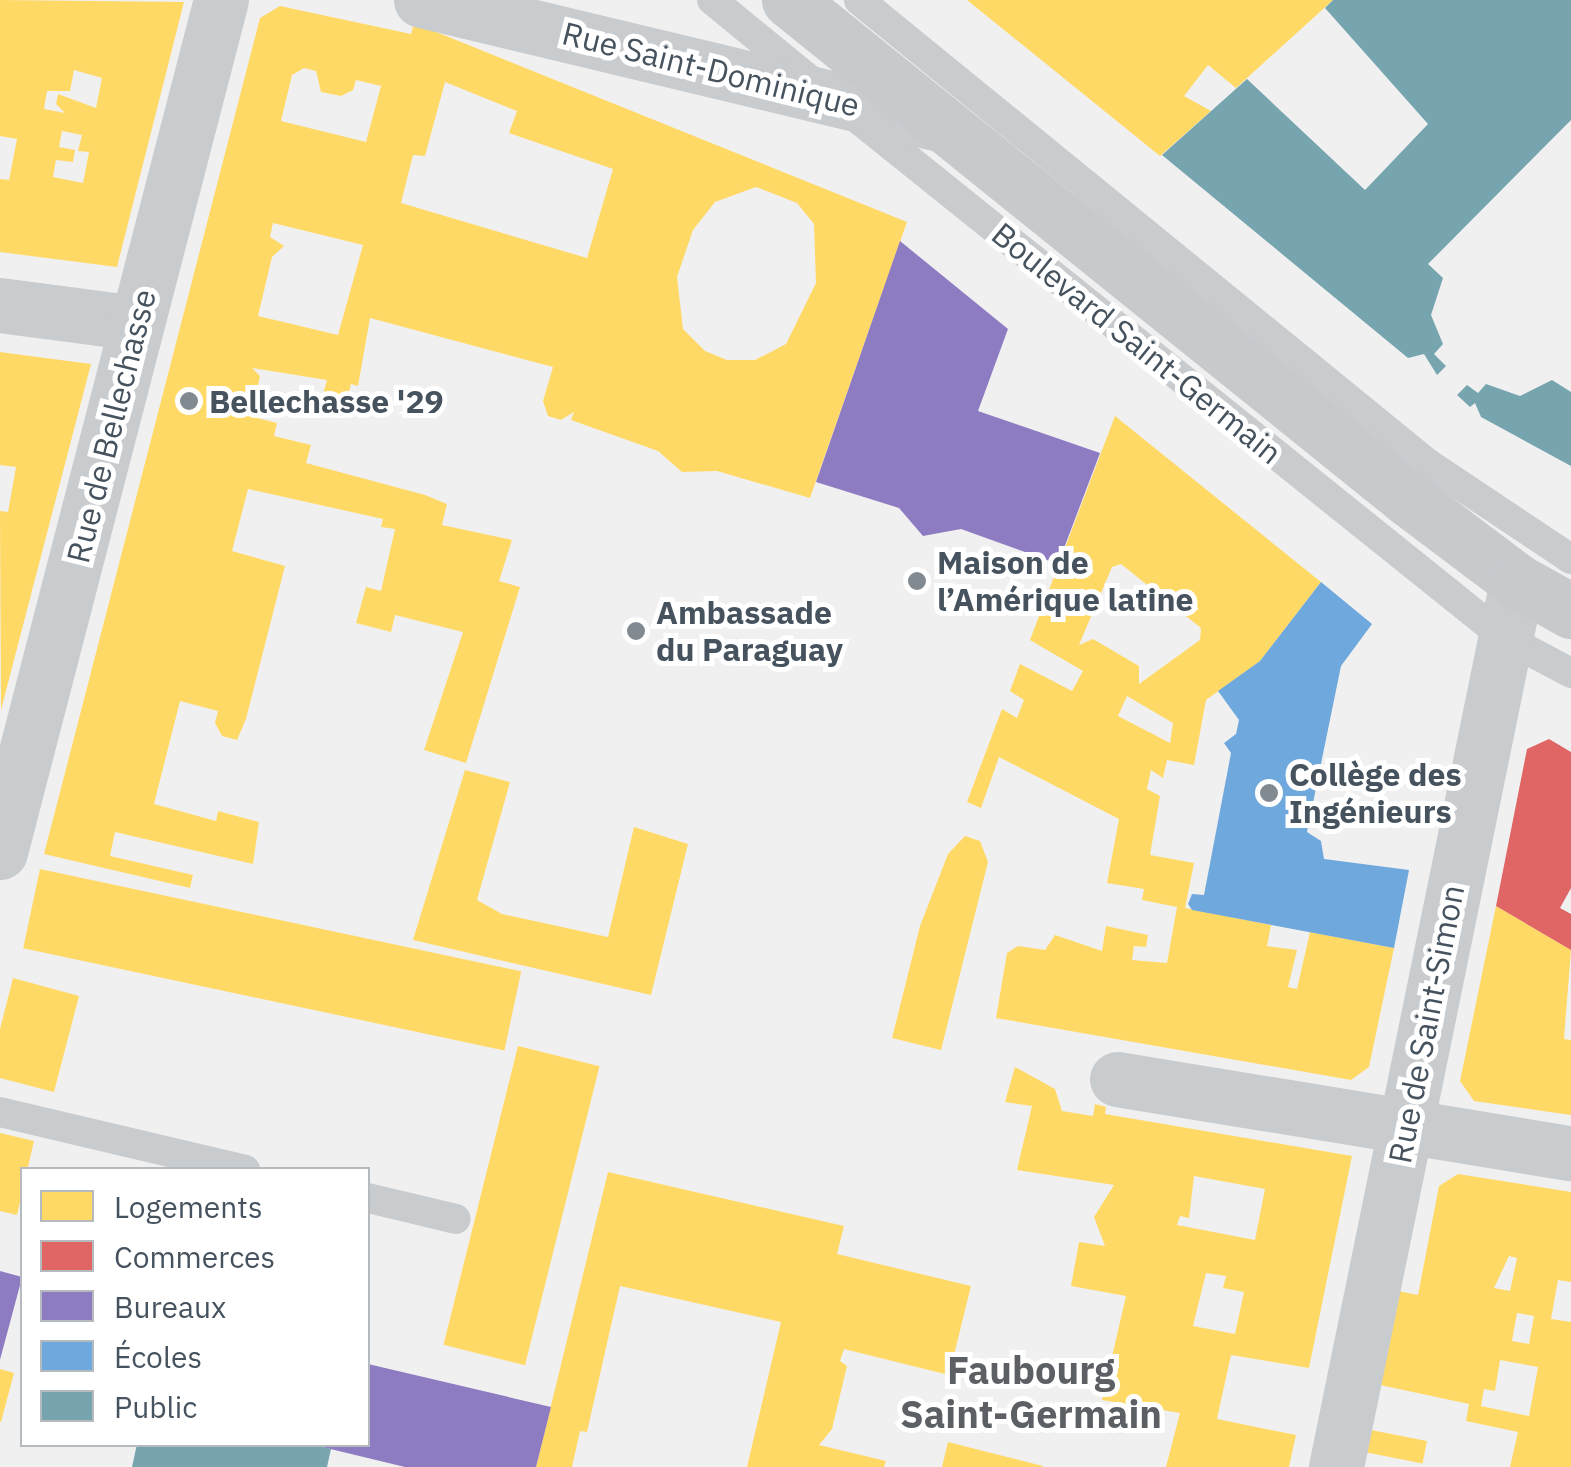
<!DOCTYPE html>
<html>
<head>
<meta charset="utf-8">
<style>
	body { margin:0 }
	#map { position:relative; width:1571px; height:1467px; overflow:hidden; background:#f1f0f0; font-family:"IBM Plex Sans",sans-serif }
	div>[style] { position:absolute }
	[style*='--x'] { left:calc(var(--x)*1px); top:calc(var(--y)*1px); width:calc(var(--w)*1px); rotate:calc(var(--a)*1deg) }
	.homes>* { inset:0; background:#ffd966; transform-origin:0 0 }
	.shops>* { inset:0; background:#e06666 }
	.offices>* { inset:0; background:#8e7cc3; transform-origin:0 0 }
	.schools>* { inset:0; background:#6fa8dc }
	.public>* { inset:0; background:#76a5af }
	.service>* { height:30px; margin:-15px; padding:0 15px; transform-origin:15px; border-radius:15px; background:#c9cccf }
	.minor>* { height:55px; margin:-27.5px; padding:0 27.5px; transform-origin:27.5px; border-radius:27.5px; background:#c9cccf }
	.primary>* { height:55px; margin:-27.5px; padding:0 27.5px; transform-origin:27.5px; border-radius:27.5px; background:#c6cacd }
	.dots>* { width:28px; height:28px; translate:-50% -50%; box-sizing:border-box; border:5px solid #fff; border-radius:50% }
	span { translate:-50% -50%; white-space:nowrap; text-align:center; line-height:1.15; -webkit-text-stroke:10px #fff; paint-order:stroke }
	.street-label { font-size:32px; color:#46535e }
	.poi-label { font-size:32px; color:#46535e; font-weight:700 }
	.left { translate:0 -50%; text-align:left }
	.quarter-label { font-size:38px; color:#5c6065; font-weight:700 }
	.legend { position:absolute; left:20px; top:1167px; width:350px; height:280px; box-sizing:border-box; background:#fff; border:2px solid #b5babf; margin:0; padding:12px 18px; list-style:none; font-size:30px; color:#46535e }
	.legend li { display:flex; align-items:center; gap:20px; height:50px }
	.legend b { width:50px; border:2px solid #b5babf }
</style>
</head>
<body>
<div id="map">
	<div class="homes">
		<i style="clip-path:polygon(evenodd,0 0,184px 2px,117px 267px,0 252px,0 179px,9px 180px,17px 139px,0 136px,0 0,74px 70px,102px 78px,96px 108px,58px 94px,56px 104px,65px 113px,44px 109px,47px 91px,70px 91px,74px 70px,0 0,62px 131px,82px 135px,78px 151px,89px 152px,83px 183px,53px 177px,56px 160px,73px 162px,75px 150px,59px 147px,62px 131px)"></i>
		<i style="clip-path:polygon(967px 0,1333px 0,1236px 88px,1208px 65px,1184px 96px,1211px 111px,1160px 156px)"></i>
		<i style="clip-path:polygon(evenodd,280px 6px,411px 34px,414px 23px,907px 222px,810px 498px,717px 471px,682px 472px,658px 451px,571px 420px,574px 412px,561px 420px,548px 416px,543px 401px,553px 367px,370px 318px,358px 386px,351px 384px,346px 404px,321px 402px,327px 380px,252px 368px,260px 376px,257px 390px,246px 394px,241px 414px,277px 423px,274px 436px,311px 445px,306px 463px,425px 495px,447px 504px,442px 525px,512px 540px,499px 581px,520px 587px,466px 763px,424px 750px,463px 632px,395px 615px,391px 632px,356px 623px,366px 587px,381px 591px,395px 529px,381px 527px,383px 519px,248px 489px,232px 551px,285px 566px,246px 719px,237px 740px,222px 736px,215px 723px,218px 711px,180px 701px,154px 804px,216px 821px,218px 811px,259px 822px,253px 864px,115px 832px,110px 856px,193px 875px,190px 888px,44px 854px,260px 18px,280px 6px,304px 68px,316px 71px,321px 92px,341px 96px,353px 90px,356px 80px,381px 86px,366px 142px,281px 121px,292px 75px,304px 68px,280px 6px,445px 82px,517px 111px,509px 133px,613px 169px,587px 258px,401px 203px,413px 155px,425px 156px,445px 82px,280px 6px,756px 187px,797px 203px,814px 224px,816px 283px,786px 344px,755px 360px,727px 360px,705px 351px,683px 329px,677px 277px,693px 230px,715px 202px,756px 187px,280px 6px,273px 223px,363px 245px,338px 335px,258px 316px,272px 257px,284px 246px,270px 237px,273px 223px)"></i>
		<i style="clip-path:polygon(0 352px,91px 364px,1px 710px,0 511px,8px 512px,16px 467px,0 465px)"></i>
		<i style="clip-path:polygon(evenodd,1115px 416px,1321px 582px,1260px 661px,1206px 700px,1194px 765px,1167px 760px,1163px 778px,1151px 770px,1147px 789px,1160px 796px,1150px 855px,1194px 863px,1185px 908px,1271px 925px,1267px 946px,1297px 950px,1288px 987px,1297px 989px,1310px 932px,1394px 948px,1369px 1067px,1351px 1080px,996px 1018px,1007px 953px,1018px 946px,1045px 950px,1055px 935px,1102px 951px,1106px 926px,1148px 935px,1146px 947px,1134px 946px,1132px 960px,1167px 963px,1177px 907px,1142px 900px,1144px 889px,1107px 883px,1119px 819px,999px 757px,981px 808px,967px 802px,1002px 709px,1017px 718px,1024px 700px,1010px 691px,1020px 664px,1072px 691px,1083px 671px,1030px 640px,1115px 416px,1121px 564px,1201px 628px,1200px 640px,1139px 684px,1139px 666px,1093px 639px,1079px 645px,1112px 567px,1121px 564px,1115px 416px,1127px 696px,1173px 723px,1170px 743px,1118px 716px,1127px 696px)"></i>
		<i style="clip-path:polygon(465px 770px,510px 782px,477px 900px,502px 914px,608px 937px,634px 827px,688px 844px,651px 995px,413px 940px)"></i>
		<i style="clip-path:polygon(965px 836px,980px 841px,988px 862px,941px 1050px,892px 1038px,920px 926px,948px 854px)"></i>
		<i style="left:40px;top:869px;width:492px;height:81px;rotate:12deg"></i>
		<i style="clip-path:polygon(1496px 906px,1571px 950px,1564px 1039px,1571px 1040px,1571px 1115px,1474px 1101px,1460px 1081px)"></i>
		<i style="clip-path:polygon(13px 978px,79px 996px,54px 1092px,0 1078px,0 1029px)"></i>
		<i style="left:518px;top:1046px;width:84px;height:308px;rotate:14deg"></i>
		<i style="clip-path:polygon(evenodd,1015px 1067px,1055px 1089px,1062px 1111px,1093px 1116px,1095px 1104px,1106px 1107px,1105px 1114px,1352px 1156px,1309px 1368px,1231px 1355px,1217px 1419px,1296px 1435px,1289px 1467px,1166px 1467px,1180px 1413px,1102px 1400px,1126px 1296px,1071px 1286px,1079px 1242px,1105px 1246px,1094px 1217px,1114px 1185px,1017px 1170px,1032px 1106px,1005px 1102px,1015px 1067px,1194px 1176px,1265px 1189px,1255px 1240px,1177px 1225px,1180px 1216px,1189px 1218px,1194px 1176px,1015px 1067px,1206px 1273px,1226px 1276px,1223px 1288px,1244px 1292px,1235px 1334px,1193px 1326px,1206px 1273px)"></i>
		<i style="clip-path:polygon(0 1133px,34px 1141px,17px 1215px,0 1211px)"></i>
		<i style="clip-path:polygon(608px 1172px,844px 1226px,837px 1254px,971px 1286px,949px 1375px,844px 1349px,840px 1361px,847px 1366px,832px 1429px,819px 1445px,886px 1461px,884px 1467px,747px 1467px,781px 1322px,620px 1286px,587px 1432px,580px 1431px,572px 1467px,536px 1467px)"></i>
		<i style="clip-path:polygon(evenodd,1458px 1174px,1571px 1192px,1571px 1282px,1558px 1280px,1551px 1319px,1571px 1322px,1571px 1467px,1510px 1467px,1518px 1432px,1466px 1421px,1469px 1404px,1380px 1385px,1398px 1291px,1418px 1295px,1439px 1186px,1458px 1174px,1509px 1256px,1517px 1258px,1510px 1291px,1494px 1288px,1509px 1256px,1458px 1174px,1517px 1313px,1534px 1316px,1529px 1344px,1512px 1341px,1517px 1313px,1458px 1174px,1500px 1360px,1538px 1367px,1529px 1416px,1481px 1406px,1484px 1389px,1495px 1391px,1500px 1360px)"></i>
		<i style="clip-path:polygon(0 1369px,14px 1373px,1px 1422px,0 1422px)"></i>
		<i style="left:1371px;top:1430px;width:57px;height:23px;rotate:11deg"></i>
		<i style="clip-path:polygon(948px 1442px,1043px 1466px,1043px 1467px,942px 1467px)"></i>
	</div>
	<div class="shops">
		<i style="clip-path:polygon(1549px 739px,1571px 752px,1571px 888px,1560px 908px,1571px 914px,1571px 950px,1496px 906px,1527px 749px)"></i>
	</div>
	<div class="offices">
		<i style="clip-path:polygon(900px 241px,1008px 329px,978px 411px,1100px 453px,1058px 564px,961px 529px,923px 536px,899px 508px,816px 482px)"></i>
		<i style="left:0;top:1271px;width:23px;height:98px;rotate:15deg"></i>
		<i style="clip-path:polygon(368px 1364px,551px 1407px,536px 1467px,405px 1467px,318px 1446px,368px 1444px)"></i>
	</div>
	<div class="schools">
		<i style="clip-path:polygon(1321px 582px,1372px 624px,1341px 666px,1307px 832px,1321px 841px,1324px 859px,1409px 870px,1394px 948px,1192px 910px,1188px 904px,1192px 894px,1204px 895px,1231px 753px,1224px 743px,1236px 734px,1239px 720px,1218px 691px,1260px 661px)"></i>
	</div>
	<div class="public">
		<i style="clip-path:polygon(1333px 0,1571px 0,1571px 120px,1428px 264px,1443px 278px,1431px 315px,1443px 344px,1434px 354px,1446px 366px,1437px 375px,1424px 354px,1408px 358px,1162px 155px,1247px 79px,1365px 190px,1428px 124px,1325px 8px)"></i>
		<i style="clip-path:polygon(1552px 380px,1571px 392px,1571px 466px,1481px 417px,1475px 403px,1470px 407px,1457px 395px,1467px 385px,1478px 393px,1486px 384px,1520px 396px)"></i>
		<i style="clip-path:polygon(137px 1444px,312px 1444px,331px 1449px,327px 1467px,132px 1467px)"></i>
	</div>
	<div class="service">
		<i style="--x:712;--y:0;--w:134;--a:39.3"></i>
		<i style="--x:859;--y:0;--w:733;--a:39.18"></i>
		<i style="--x:1427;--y:463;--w:173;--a:33.7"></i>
		<i style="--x:852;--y:114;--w:837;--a:38.75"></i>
		<i style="--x:1505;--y:638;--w:75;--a:27.9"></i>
		<i style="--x:0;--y:1112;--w:252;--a:13.3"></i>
		<i style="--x:368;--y:1198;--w:90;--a:13.4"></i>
	</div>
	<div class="minor">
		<i style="--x:421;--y:0;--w:537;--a:13.47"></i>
		<i style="--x:0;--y:305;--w:138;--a:7.5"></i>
		<i style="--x:0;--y:852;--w:880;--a:-75.46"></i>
		<i style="--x:1117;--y:1079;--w:460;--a:9.3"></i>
		<i style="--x:1336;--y:1467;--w:904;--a:-78.45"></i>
	</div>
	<div class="primary">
		<i style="--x:789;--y:0;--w:794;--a:38.86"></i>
		<i style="--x:1407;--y:498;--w:138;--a:37"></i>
		<i style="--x:1517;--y:581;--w:62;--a:29.1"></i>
	</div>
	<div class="dots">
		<i style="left:189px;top:401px;background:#828a91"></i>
		<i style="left:917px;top:581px;background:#828a91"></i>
		<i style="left:636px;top:631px;background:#828a91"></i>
		<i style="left:1269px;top:793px;background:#828a91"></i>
	</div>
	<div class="street-label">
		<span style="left:711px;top:69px;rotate:14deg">Rue Saint-Dominique</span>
		<span style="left:1137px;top:343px;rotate:39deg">Boulevard Saint-Germain</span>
		<span style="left:111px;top:426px;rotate:-76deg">Rue de Bellechasse</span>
		<span style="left:1426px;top:1024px;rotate:-79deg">Rue de Saint-Simon</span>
	</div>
	<div class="poi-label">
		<span class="left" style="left:209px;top:401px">Bellechasse '29</span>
		<span class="left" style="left:937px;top:581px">Maison de<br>l’Amérique latine</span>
		<span class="left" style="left:656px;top:631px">Ambassade<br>du Paraguay</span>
		<span class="left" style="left:1289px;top:793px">Collège des<br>Ingénieurs</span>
	</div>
	<div class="quarter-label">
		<span style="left:1031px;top:1392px">Faubourg<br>Saint-Germain</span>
	</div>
	<ul class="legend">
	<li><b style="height:28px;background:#ffd966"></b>Logements</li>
	<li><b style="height:28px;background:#e06666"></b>Commerces</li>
	<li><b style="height:28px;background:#8e7cc3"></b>Bureaux</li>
	<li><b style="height:28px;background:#6fa8dc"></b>Écoles</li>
	<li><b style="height:28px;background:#76a5af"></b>Public</li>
	</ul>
</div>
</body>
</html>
